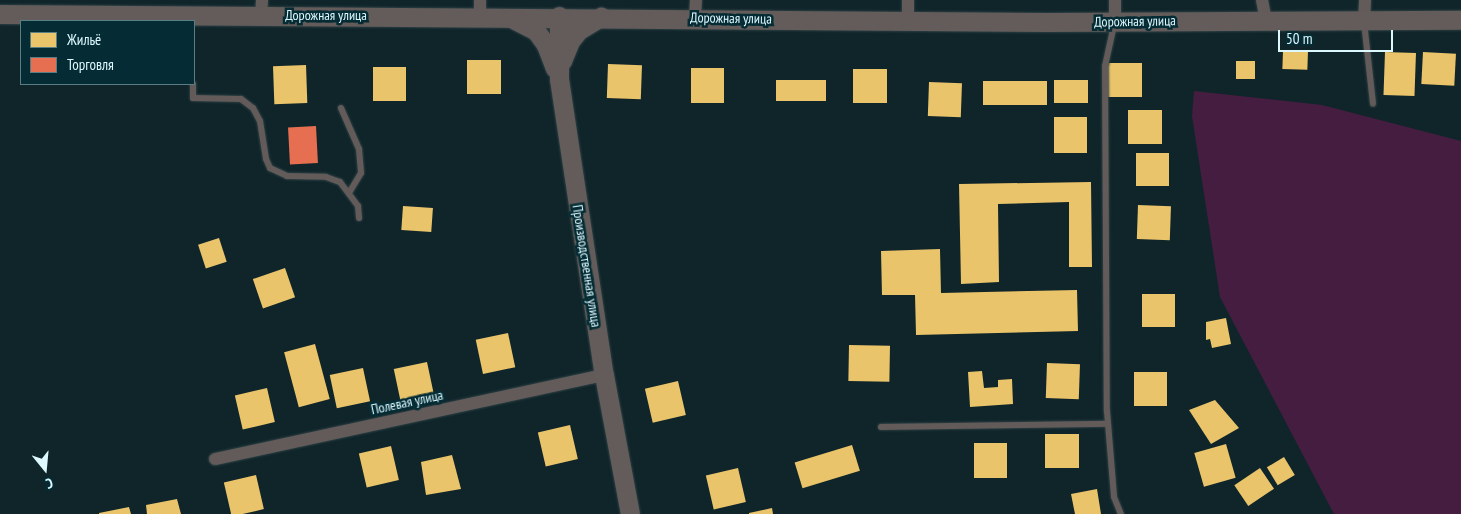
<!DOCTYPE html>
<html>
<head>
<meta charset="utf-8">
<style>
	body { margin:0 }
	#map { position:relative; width:1461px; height:514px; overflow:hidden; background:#10252a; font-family:"PT Sans Narrow",sans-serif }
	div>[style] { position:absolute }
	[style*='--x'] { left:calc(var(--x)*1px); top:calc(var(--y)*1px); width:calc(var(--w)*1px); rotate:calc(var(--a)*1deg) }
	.green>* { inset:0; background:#451d41 }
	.homes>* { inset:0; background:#e9c46a; transform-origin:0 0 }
	.shops>* { inset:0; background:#e76f51; transform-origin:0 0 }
	.roads { filter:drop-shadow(0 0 1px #2e4145) drop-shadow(0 0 1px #2e4145) }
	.lane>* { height:6px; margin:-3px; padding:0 3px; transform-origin:3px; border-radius:3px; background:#635b59 }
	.street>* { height:12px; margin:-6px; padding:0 6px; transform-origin:6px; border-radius:6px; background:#635b59 }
	.secondary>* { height:19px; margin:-9.5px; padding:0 9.5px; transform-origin:9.5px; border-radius:9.5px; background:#635c5a }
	span { translate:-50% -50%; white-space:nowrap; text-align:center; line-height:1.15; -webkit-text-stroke:5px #052c34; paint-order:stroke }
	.street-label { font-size:14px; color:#ddf8fe }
	.legend { position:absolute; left:20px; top:20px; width:175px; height:65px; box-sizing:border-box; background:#052c34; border:1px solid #5b7e85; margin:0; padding:6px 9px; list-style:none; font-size:15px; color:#ddf8fe }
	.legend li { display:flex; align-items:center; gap:10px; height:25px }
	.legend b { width:25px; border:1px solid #5b7e85 }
	.north { position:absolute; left:20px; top:444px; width:50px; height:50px; -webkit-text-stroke:4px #052c34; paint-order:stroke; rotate:163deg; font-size:14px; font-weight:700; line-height:20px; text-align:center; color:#ddf8fe }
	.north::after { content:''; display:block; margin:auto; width:18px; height:22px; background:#ddf8fe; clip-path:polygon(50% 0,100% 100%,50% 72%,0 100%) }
	.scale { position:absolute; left:1278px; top:30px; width:115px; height:22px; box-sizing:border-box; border:2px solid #ddf8fe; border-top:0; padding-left:6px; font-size:15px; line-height:18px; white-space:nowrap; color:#ddf8fe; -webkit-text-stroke:4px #052c34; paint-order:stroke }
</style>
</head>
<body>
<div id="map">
	<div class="green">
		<i style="clip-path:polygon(1194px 91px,1322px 105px,1461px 141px,1461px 514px,1334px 514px,1220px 297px,1192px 116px)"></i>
	</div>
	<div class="homes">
		<i style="left:1283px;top:51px;width:25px;height:18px;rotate:2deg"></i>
		<i style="left:1385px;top:52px;width:31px;height:43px;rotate:2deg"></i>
		<i style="left:1423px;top:52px;width:33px;height:32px;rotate:3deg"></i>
		<i style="left:467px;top:60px;width:34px;height:34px"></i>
		<i style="left:1236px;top:61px;width:19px;height:18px"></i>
		<i style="left:1108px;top:63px;width:34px;height:34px"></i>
		<i style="left:608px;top:64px;width:34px;height:34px;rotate:2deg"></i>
		<i style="left:306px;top:65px;width:38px;height:33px;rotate:88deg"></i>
		<i style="left:373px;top:67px;width:33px;height:34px"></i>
		<i style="left:691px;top:68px;width:33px;height:35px"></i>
		<i style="left:853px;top:69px;width:34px;height:34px"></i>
		<i style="left:776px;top:80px;width:50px;height:21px"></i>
		<i style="left:1054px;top:80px;width:34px;height:23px"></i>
		<i style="left:983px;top:81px;width:64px;height:24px"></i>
		<i style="left:929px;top:82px;width:33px;height:34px;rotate:2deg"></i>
		<i style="left:1128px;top:110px;width:34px;height:34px"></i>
		<i style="left:1054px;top:117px;width:33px;height:36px"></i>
		<i style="left:1136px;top:153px;width:33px;height:33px"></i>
		<i style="clip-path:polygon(1091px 182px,1092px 267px,1069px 267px,1069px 202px,998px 204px,999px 282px,961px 284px,959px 184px)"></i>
		<i style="left:1138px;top:205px;width:33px;height:34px;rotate:2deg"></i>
		<i style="left:403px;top:206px;width:30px;height:24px;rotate:4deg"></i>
		<i style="left:219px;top:238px;width:25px;height:22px;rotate:72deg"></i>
		<i style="clip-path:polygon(940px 249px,941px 293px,1077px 290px,1078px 331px,916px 335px,915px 295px,882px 295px,881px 251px)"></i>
		<i style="left:285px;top:268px;width:31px;height:34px;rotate:71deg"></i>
		<i style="left:1142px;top:294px;width:33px;height:33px"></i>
		<i style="clip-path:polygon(1226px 318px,1231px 344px,1212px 348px,1210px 339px,1206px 340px,1206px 322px)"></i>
		<i style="left:508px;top:333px;width:35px;height:33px;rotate:78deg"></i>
		<i style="left:315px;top:344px;width:57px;height:32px;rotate:75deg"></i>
		<i style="left:849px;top:345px;width:41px;height:36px;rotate:1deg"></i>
		<i style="left:427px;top:362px;width:35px;height:34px;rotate:78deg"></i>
		<i style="left:1047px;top:363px;width:33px;height:35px;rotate:2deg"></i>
		<i style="left:363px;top:368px;width:34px;height:34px;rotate:78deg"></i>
		<i style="clip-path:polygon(982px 371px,984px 388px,998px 387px,998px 380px,1012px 379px,1013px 404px,970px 407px,968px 372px)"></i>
		<i style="left:1134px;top:372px;width:33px;height:34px"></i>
		<i style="left:678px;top:381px;width:35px;height:34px;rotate:77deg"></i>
		<i style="left:267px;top:388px;width:35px;height:33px;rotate:77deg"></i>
		<i style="clip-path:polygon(1215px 400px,1239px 428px,1211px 444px,1189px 410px)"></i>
		<i style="left:570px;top:425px;width:35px;height:33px;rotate:77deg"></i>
		<i style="left:1045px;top:434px;width:34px;height:34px"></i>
		<i style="left:974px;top:443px;width:33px;height:35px"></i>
		<i style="left:1226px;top:444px;width:35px;height:33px;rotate:74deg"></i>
		<i style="left:852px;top:445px;width:27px;height:60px;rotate:73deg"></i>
		<i style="left:391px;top:446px;width:35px;height:33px;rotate:77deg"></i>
		<i style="clip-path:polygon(452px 455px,461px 489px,426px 495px,421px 462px)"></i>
		<i style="left:1284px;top:457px;width:21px;height:20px;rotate:59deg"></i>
		<i style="left:738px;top:468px;width:35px;height:33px;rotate:77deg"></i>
		<i style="left:1260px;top:468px;width:25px;height:31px;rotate:56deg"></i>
		<i style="left:256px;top:475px;width:35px;height:33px;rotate:77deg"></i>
		<i style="clip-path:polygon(1097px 489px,1101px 514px,1075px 514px,1071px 494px)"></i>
		<i style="clip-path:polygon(177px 499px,181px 514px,147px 514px,146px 505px)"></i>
		<i style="clip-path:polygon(129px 507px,131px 514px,99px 514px,99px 513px)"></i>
		<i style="clip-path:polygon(772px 508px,773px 514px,749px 514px,749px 513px)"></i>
	</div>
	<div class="shops">
		<i style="left:316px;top:126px;width:37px;height:28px;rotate:87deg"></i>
	</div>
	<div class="roads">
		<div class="lane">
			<i style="--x:1364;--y:22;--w:82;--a:83.7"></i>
			<i style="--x:1114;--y:25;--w:42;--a:102.4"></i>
			<i style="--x:1105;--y:66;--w:345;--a:89.7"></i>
			<i style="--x:1107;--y:411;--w:86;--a:85.3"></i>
			<i style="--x:1114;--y:497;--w:18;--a:68"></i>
			<i style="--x:193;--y:84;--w:14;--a:90"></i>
			<i style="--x:193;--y:98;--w:48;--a:1.2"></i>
			<i style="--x:241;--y:99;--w:15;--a:37"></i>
			<i style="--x:253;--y:108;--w:15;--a:62"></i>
			<i style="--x:260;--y:121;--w:38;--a:81"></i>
			<i style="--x:266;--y:159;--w:10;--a:66"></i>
			<i style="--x:270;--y:168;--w:19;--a:25"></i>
			<i style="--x:287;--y:176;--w:39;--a:1"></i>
			<i style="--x:326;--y:177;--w:15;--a:20"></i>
			<i style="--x:340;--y:182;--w:30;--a:53"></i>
			<i style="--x:358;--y:206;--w:12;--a:85"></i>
			<i style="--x:341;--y:108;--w:45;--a:66.3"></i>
			<i style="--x:359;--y:149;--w:24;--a:85"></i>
			<i style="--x:361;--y:173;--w:21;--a:121"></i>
			<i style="--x:881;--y:427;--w:227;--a:-0.8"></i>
		</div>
		<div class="street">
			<i style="--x:1262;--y:0;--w:20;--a:79"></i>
			<i style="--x:261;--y:15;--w:15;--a:-86"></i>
			<i style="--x:480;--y:16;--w:16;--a:-90"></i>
			<i style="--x:695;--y:18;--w:18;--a:-87"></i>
			<i style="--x:908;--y:20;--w:20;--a:-90"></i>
			<i style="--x:1115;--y:21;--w:21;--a:-90"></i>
			<i style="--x:1364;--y:21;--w:21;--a:-87"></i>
			<i style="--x:215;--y:459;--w:398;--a:-12.2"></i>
		</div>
		<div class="secondary">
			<i style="--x:0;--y:14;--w:1047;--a:0.44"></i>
			<i style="--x:1047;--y:22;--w:414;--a:-0.3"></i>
			<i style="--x:559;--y:16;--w:63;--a:90"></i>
			<i style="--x:559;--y:79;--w:299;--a:81.4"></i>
			<i style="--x:604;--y:375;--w:141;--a:79.4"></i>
			<i style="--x:511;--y:18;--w:28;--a:27"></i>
			<i style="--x:536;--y:31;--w:17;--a:54"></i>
			<i style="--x:546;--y:45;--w:25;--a:69"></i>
			<i style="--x:562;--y:61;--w:22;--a:-68"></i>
			<i style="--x:570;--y:41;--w:14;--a:-51"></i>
			<i style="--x:579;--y:30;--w:26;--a:-31"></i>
		</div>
	</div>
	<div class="street-label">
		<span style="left:326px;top:15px">Дорожная улица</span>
		<span style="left:731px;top:18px;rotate:1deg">Дорожная улица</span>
		<span style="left:1135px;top:21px;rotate:-1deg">Дорожная улица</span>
		<span style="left:587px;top:266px;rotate:81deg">Производственная улица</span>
		<span style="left:407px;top:402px;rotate:-12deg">Полевая улица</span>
	</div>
	<ul class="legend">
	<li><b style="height:14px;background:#e9c46a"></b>Жильё</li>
	<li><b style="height:14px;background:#e76f51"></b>Торговля</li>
	</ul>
	<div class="north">С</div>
	<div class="scale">50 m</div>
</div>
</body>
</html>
